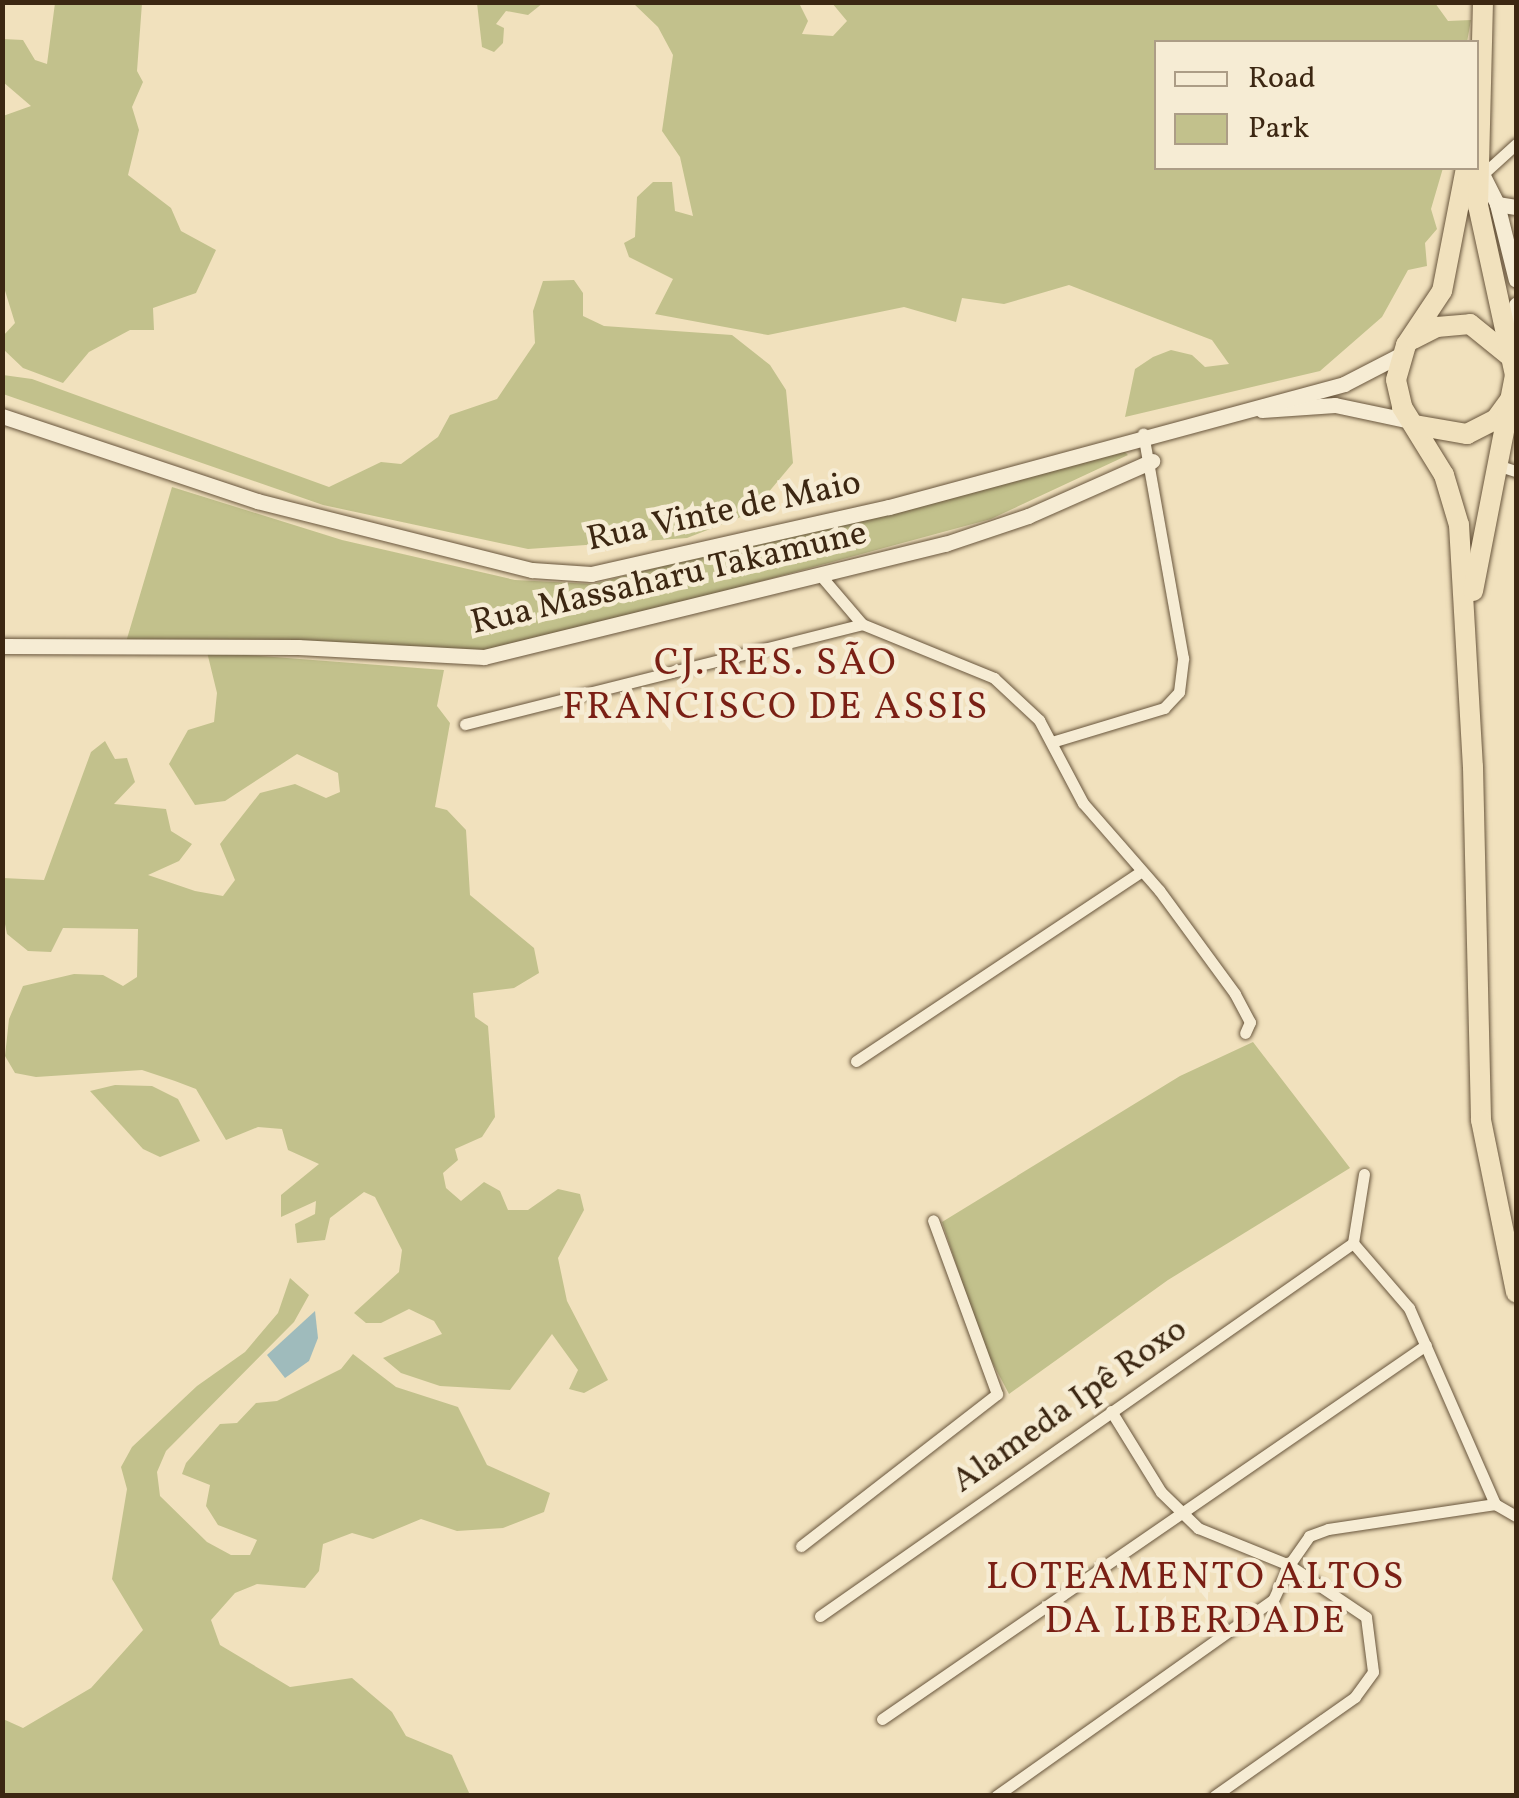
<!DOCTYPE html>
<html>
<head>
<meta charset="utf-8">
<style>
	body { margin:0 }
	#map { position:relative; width:1519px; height:1798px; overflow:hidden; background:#f1e1bd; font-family:Vollkorn,serif }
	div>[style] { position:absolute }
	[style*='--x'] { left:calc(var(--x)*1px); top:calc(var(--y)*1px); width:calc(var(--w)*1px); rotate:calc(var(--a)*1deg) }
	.green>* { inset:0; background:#c2c18c }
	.water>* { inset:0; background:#9fbbbc }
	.roads { filter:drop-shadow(0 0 2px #69563d) drop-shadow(0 0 2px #69563d) }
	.street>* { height:11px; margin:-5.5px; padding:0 5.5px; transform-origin:5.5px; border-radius:5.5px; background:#f6ecd4 }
	.secondary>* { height:15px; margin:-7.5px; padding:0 7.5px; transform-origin:7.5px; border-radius:7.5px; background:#f6ecd4 }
	.highway>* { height:20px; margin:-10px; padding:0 10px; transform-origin:10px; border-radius:10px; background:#f1e1bd }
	span { translate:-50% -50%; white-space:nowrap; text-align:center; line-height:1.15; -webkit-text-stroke:9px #f6ecd4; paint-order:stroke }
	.street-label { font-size:35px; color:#3c2712 }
	.neighbourhood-label { font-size:38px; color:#7a1f14; letter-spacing:2.5px }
	.frame { position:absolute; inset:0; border:5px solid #3c2712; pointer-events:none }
	.legend { position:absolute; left:1154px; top:40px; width:325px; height:130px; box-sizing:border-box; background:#f6ecd4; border:2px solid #ac9d86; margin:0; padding:12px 18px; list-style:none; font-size:30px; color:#3c2712 }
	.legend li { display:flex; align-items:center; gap:20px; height:50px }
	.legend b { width:50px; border:2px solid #ac9d86 }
</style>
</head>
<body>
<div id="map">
	<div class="green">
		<i style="clip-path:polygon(55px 3px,142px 3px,137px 71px,143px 82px,132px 107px,139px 130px,128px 175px,171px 208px,181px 231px,216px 250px,196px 293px,153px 308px,154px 330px,130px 330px,89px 352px,63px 383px,23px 368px,2px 348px,3px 336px,15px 323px,2px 281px,3px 116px,31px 106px,3px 82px,3px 39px,23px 40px,35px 60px,47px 64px)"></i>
		<i style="clip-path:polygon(477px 3px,478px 2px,543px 3px,528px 15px,506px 11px,496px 24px,504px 28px,503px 43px,494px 52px,482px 47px)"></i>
		<i style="clip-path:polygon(832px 3px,1435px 3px,1448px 21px,1471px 20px,1467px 42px,1156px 42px,1156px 168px,1443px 168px,1431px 209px,1437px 229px,1425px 243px,1427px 266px,1408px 270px,1382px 317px,1320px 371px,1125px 417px,1135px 369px,1153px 357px,1171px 350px,1192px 355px,1205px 367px,1229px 364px,1212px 340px,1069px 285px,1004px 304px,962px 298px,956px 322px,904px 307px,768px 335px,655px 314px,673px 279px,629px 257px,624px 243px,635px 237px,637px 197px,653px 182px,672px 182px,675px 211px,693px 216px,680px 157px,662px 131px,673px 55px,658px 27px,633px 3px,799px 3px,808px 21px,802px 34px,833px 36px,847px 21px)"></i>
		<i style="clip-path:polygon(574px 280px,583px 293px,583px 316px,604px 326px,732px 335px,770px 365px,786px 390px,793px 463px,751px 513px,687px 538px,528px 549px,323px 505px,3px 394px,3px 375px,32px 379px,329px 487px,381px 462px,401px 464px,438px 437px,450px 415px,497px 399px,535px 343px,533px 311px,543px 281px)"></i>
		<i style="clip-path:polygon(1121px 448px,1128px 455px,991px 519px,485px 656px,126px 642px,172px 487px,342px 540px,515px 580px,593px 584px)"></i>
		<i style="clip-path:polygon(207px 652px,444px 670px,437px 706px,450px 723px,435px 807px,447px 810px,466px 830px,470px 895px,534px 948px,539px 973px,514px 988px,473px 993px,475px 1017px,488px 1026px,495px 1117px,482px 1137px,455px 1149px,458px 1160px,443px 1173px,446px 1188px,461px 1201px,484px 1182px,500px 1191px,508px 1210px,528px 1210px,558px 1189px,580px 1194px,584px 1210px,558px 1258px,567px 1301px,608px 1380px,584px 1393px,569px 1389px,578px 1370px,552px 1334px,510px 1390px,440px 1386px,401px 1373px,383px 1358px,442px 1334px,434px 1321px,409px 1309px,381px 1323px,366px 1323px,354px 1313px,399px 1272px,402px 1250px,375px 1197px,364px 1192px,330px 1218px,325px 1240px,297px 1243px,295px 1224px,315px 1214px,316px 1201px,281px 1217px,281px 1195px,319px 1164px,288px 1150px,282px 1129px,258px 1127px,226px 1140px,196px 1089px,175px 1081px,142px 1070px,36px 1077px,15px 1073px,5px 1056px,9px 1019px,23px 986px,74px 974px,103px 975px,123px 986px,137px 977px,138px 929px,63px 928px,51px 952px,28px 951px,7px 934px,3px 914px,3px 878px,44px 880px,91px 752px,105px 741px,115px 759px,127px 758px,135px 782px,114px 804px,166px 809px,171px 831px,192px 844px,179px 861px,148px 875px,195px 891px,223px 896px,235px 880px,220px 844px,260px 793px,295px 784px,326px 798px,340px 792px,338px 773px,297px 754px,225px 801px,195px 805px,169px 764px,188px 730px,214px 722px,217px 693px)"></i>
		<i style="clip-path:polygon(1253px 1042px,1350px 1168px,1168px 1280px,1009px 1394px,983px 1345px,942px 1222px,1180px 1076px)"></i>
		<i style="clip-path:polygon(115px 1085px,152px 1086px,178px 1099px,200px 1141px,160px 1157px,143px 1149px,90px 1091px)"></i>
		<i style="clip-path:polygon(290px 1278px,309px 1295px,294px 1322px,166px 1451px,157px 1472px,160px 1496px,207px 1542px,231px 1555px,250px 1555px,257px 1540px,218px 1525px,206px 1506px,210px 1485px,182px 1474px,186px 1463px,220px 1424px,237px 1423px,256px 1403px,277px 1401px,341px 1369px,353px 1354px,396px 1387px,458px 1407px,487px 1465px,550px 1493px,544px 1512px,503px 1528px,457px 1531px,421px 1519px,373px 1539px,352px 1533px,323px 1544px,319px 1571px,305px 1588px,257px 1584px,235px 1593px,211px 1620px,220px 1645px,290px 1687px,352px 1678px,392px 1712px,406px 1736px,452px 1755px,470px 1795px,3px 1795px,3px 1719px,23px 1728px,91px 1688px,143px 1630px,112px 1579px,127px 1489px,121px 1467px,132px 1447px,197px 1386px,245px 1352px,278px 1313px)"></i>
	</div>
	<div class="water">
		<i style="clip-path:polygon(315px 1311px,318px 1338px,309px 1361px,285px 1378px,267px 1355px)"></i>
	</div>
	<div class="roads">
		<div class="street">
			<i style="--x:1483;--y:174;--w:45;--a:-42.3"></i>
			<i style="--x:1497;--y:465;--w:20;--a:18"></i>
			<i style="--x:821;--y:576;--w:63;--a:49.5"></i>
			<i style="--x:862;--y:624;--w:143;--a:22.2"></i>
			<i style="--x:994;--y:678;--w:62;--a:43"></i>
			<i style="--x:1039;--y:720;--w:94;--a:62.1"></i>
			<i style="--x:1083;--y:803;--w:116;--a:48.9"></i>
			<i style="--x:1159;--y:890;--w:129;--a:53.8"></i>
			<i style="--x:1235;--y:994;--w:32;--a:62"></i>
			<i style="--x:1250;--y:1022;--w:12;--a:114"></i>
			<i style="--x:465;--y:724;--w:409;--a:-14.1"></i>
			<i style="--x:1055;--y:741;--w:114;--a:-16.8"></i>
			<i style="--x:1164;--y:708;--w:22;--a:-47"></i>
			<i style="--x:1179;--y:692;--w:34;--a:-83"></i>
			<i style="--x:1183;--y:658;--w:228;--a:-100.1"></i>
			<i style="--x:856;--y:1061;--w:343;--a:-33.6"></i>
			<i style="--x:1364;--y:1174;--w:70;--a:99.1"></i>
			<i style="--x:1353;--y:1243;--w:86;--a:49.3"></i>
			<i style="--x:1409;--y:1308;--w:214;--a:66.3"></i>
			<i style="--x:1111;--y:1411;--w:95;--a:58.3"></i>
			<i style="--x:1161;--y:1492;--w:52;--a:44.2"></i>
			<i style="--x:1198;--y:1528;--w:98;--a:22.1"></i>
			<i style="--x:1289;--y:1565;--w:35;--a:-55"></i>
			<i style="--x:1309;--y:1536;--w:20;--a:-20"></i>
			<i style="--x:1328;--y:1529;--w:169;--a:-8.5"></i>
			<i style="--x:1495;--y:1504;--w:24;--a:30"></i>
			<i style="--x:801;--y:1546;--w:248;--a:-37.8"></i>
			<i style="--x:997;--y:1394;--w:185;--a:-110.2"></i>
			<i style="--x:820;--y:1616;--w:651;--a:-34.98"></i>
			<i style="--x:882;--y:1719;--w:660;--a:-34.51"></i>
			<i style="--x:996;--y:1796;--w:339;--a:-35.3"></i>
			<i style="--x:1273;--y:1600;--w:38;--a:-65"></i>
			<i style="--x:1289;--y:1565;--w:93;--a:34"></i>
			<i style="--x:1366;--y:1617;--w:55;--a:82.7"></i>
			<i style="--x:1373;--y:1672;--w:31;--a:126"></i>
			<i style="--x:1355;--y:1697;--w:172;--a:144.9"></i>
		</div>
		<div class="secondary">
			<i style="--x:1481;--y:172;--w:36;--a:63"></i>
			<i style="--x:1497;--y:204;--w:19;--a:9"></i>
			<i style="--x:1497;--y:204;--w:78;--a:76"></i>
			<i style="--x:1510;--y:339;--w:35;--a:-80"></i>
			<i style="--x:1262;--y:410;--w:73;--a:-3.9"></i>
			<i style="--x:1335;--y:405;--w:78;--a:11.9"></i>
			<i style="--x:2;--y:416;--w:269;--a:18.4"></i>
			<i style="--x:257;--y:501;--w:284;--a:14.1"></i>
			<i style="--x:532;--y:570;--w:59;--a:3.9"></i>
			<i style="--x:591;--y:574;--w:305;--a:-12.7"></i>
			<i style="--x:889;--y:507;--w:471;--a:-15.1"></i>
			<i style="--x:1344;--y:384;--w:65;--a:-27.3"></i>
			<i style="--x:2;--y:646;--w:296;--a:0.2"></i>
			<i style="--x:298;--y:647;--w:186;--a:3.1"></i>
			<i style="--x:484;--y:657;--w:475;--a:-13.8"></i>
			<i style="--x:945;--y:544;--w:88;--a:-18.6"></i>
			<i style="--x:1028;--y:516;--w:136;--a:-23.9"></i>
		</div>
		<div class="highway">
			<i style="--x:1466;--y:168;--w:125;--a:101"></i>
			<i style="--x:1442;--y:291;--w:65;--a:123.7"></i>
			<i style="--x:1406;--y:345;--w:36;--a:106"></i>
			<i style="--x:1396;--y:380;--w:28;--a:77"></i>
			<i style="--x:1402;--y:407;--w:80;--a:58.3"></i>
			<i style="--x:1444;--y:475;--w:52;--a:73.3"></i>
			<i style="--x:1459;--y:525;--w:242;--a:86.7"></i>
			<i style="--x:1473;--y:767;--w:353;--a:88.7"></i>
			<i style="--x:1481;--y:1120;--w:176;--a:78.5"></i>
			<i style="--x:1413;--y:339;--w:27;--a:-27"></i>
			<i style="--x:1437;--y:327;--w:33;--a:-5"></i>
			<i style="--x:1470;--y:324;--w:54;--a:39"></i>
			<i style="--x:1415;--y:425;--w:53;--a:9.8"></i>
			<i style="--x:1467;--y:434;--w:33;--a:-27"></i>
			<i style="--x:1496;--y:419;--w:22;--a:-54"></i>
			<i style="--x:1473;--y:591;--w:220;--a:-79"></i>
			<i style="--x:1515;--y:375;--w:173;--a:-102.3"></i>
			<i style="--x:1478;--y:206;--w:204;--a:-88.6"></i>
		</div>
	</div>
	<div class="street-label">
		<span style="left:724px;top:512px;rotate:-12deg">Rua Vinte de Maio</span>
		<span style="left:669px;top:579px;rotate:-13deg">Rua Massaharu Takamune</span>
		<span style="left:1070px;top:1406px;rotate:-35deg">Alameda Ipê Roxo</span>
	</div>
	<div class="neighbourhood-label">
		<span style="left:776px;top:687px">CJ. RES. SÃO<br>FRANCISCO DE ASSIS</span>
		<span style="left:1196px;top:1601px">LOTEAMENTO ALTOS<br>DA LIBERDADE</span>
	</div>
	<div class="frame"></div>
	<ul class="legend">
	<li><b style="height:12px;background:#f6ecd4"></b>Road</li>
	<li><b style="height:28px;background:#c2c18c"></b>Park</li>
	</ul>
</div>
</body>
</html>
